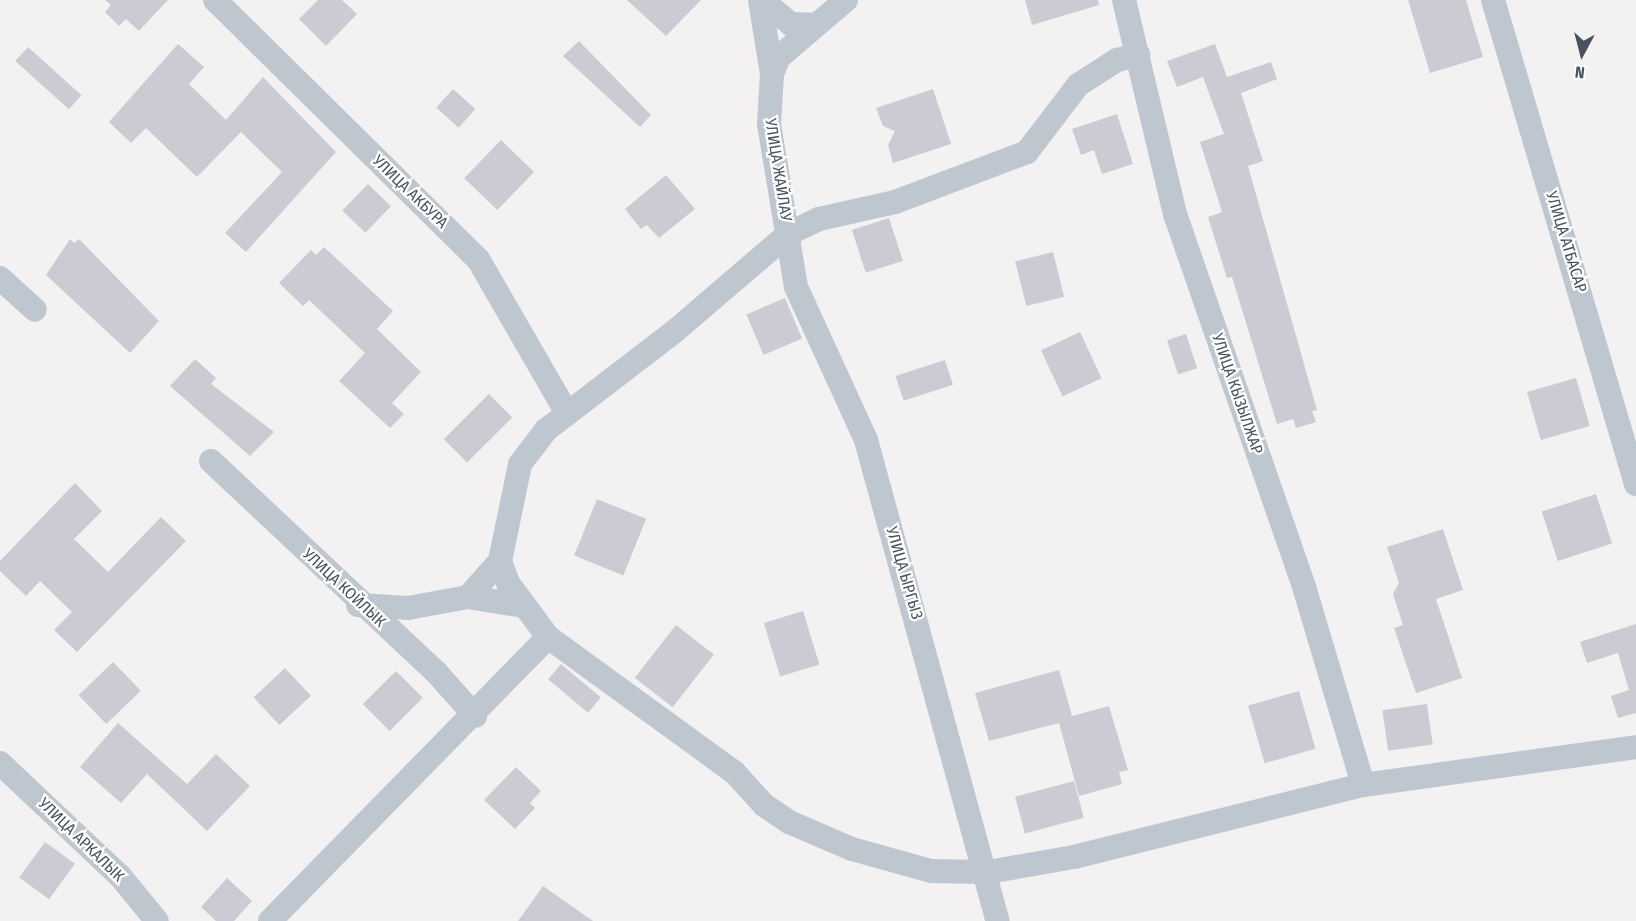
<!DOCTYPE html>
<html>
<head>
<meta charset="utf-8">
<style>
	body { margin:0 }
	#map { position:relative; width:1636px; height:921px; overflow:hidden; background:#f3f1f1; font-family:"Fira Sans Condensed",sans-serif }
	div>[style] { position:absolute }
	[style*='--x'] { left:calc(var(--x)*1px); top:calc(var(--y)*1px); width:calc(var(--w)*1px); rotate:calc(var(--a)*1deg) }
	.building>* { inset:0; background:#cbccd3; transform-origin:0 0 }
	.minor>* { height:24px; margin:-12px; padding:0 12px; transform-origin:12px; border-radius:12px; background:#bec7d0 }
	span { translate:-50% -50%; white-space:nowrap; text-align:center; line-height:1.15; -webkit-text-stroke:4.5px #fff; paint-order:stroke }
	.street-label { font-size:16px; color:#48535f }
	.north { position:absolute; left:1552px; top:24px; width:60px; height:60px; -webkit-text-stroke:4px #fff; paint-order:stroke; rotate:187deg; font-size:16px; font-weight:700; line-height:24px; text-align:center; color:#48535f }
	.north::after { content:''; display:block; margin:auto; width:21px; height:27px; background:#48535f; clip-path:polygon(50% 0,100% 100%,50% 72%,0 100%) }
</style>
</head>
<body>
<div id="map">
	<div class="building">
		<i style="clip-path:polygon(105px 0,168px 0,139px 31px,126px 19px,119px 26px,105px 12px,111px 5px)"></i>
		<i style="clip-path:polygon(318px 0,342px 0,357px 14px,326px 46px,299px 19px)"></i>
		<i style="clip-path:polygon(627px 0,701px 0,666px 36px)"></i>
		<i style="clip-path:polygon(1025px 0,1098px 0,1099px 5px,1032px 25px)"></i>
		<i style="clip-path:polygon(1408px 0,1466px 0,1483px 57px,1430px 73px)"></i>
		<i style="clip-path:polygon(579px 41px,651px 115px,640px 127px,563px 56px)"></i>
		<i style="clip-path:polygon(178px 44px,204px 67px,189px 84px,226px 120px,263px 77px,336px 152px,246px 252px,225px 233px,282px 172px,241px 132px,197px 177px,146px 128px,131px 143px,109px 122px)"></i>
		<i style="clip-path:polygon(1215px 44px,1227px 77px,1271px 62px,1277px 79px,1241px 93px,1263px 161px,1248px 166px,1317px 410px,1312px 411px,1316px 422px,1296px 428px,1293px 419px,1277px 424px,1232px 277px,1227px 278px,1208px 217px,1222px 212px,1200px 142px,1224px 134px,1203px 77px,1177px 87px,1167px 61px)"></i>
		<i style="left:28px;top:47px;width:72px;height:19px;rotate:42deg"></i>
		<i style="left:453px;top:89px;width:30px;height:25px;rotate:42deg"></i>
		<i style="clip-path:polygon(933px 89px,951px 144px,893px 163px,888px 145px,895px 131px,883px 126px,876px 108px)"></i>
		<i style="clip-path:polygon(1117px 114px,1133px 164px,1102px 174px,1094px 150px,1081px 155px,1072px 129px)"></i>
		<i style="left:501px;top:140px;width:46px;height:53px;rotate:44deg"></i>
		<i style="clip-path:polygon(666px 175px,695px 209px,659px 238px,647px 225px,641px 229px,625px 209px)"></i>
		<i style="left:368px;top:184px;width:32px;height:37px;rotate:44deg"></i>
		<i style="left:889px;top:218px;width:45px;height:39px;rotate:72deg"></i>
		<i style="clip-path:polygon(70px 239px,74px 243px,79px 239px,159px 321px,130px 353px,46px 275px)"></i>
		<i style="clip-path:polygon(324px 247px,393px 311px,377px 329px,421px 372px,392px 403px,404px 414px,390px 428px,339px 381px,365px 353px,309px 300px,303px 306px,279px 283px,311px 250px,316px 255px)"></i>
		<i style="left:1053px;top:252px;width:46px;height:39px;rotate:76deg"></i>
		<i style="left:785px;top:298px;width:44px;height:42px;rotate:67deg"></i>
		<i style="left:1080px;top:332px;width:51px;height:43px;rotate:65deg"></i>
		<i style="left:1186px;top:334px;width:36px;height:20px;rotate:72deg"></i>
		<i style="clip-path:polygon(195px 359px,216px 378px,211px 384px,274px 432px,250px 456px,170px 386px)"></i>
		<i style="left:945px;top:360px;width:26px;height:52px;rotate:72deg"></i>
		<i style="left:1576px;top:378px;width:50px;height:51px;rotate:74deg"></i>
		<i style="left:489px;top:394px;width:33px;height:64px;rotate:45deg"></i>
		<i style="clip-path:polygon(75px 483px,102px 511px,74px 539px,108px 572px,161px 517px,186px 541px,77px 652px,54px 630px,72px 612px,40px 581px,26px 596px,0 571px,0 561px)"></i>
		<i style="left:1596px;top:494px;width:52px;height:57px;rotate:72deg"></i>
		<i style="left:597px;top:499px;width:53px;height:61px;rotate:22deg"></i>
		<i style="clip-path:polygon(1443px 529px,1463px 590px,1436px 599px,1462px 678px,1416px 693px,1394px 628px,1403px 625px,1393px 594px,1399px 583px,1387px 547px)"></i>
		<i style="left:803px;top:611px;width:56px;height:41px;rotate:73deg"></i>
		<i style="clip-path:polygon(1636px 624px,1636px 713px,1618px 718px,1611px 696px,1629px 690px,1618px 653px,1587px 663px,1580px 642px)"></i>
		<i style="left:676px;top:625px;width:48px;height:67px;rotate:38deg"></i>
		<i style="left:113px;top:662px;width:40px;height:48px;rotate:46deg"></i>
		<i style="left:561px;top:664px;width:52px;height:20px;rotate:40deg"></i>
		<i style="left:285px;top:668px;width:38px;height:43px;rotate:47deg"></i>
		<i style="clip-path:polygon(1059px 670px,1072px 716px,1109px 706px,1128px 770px,1119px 772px,1122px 784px,1079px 796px,1059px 723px,989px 741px,975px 693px)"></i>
		<i style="left:396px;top:671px;width:38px;height:47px;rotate:45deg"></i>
		<i style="left:1299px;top:691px;width:60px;height:53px;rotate:74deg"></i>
		<i style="left:1427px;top:704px;width:41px;height:45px;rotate:82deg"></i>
		<i style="clip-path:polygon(118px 723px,187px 784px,216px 754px,250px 786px,207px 831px,147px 774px,121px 803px,80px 767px)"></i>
		<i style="clip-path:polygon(516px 767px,541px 791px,530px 803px,535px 808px,515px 829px,484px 800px)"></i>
		<i style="left:1074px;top:781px;width:38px;height:61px;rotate:75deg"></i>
		<i style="left:45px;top:842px;width:37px;height:44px;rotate:36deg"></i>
		<i style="clip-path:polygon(227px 878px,252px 901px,234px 921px,216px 921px,201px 907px)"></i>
		<i style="clip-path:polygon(543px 886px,593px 921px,518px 921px)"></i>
	</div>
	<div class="minor">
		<i style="--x:215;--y:0;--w:369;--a:44.6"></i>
		<i style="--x:478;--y:259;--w:178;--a:60"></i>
		<i style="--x:760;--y:0;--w:75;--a:80.8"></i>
		<i style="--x:772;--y:74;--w:50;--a:93.4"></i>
		<i style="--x:769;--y:124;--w:165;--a:80.6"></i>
		<i style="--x:796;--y:287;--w:168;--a:65.4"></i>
		<i style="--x:866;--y:440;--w:499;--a:74.7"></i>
		<i style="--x:762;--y:0;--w:38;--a:40"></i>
		<i style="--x:791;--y:24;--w:24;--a:2"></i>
		<i style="--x:1124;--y:0;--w:220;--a:76.6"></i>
		<i style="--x:1175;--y:214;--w:398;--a:70.9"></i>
		<i style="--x:1305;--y:590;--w:203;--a:73.4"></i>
		<i style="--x:1493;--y:0;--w:505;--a:73.54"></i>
		<i style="--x:772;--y:74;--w:18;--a:-68"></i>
		<i style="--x:779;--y:57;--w:88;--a:-40.4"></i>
		<i style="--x:0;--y:278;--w:47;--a:42.4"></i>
		<i style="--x:211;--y:461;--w:308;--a:43.2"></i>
		<i style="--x:436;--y:672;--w:59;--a:48.4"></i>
		<i style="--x:500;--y:561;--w:23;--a:70"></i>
		<i style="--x:508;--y:583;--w:67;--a:53.5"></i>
		<i style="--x:548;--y:637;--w:230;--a:36"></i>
		<i style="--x:734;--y:772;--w:45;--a:47.7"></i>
		<i style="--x:764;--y:805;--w:30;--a:34"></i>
		<i style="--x:789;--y:822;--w:69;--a:23.2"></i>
		<i style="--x:852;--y:849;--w:82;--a:15.6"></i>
		<i style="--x:931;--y:871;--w:57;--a:1"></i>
		<i style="--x:988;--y:872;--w:87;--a:-9.9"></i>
		<i style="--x:1074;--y:857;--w:298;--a:-14"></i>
		<i style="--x:1363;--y:785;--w:276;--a:-7.9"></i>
		<i style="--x:468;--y:597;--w:48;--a:-48.4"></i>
		<i style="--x:500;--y:561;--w:99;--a:-78.3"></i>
		<i style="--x:520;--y:464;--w:43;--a:-52.6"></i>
		<i style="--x:546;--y:430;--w:163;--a:-37.5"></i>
		<i style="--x:675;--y:331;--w:149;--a:-40.6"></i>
		<i style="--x:788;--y:234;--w:34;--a:-26"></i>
		<i style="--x:819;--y:219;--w:78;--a:-12.6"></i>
		<i style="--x:895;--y:202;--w:141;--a:-20.7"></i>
		<i style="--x:1027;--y:152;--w:84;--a:-52.7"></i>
		<i style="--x:1078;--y:85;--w:46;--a:-32.7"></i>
		<i style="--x:1117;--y:60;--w:22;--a:-13"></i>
		<i style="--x:358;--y:605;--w:50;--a:3.4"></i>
		<i style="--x:408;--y:608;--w:61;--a:-10.4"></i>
		<i style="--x:468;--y:597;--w:57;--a:9.1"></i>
		<i style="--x:0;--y:763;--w:165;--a:43.3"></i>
		<i style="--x:120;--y:876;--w:58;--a:50.6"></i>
		<i style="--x:270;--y:921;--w:397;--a:-45.6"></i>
	</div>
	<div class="street-label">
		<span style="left:778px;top:170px;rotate:81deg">УЛИЦА ЖАЙЛАУ</span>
		<span style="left:410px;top:192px;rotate:44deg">УЛИЦА АКБУРА</span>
		<span style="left:1566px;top:242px;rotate:73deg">УЛИЦА АТБАСАР</span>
		<span style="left:1237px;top:394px;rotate:71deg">УЛИЦА КЫЗЫЛЖАР</span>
		<span style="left:904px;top:573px;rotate:74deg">УЛИЦА ЫРГЫЗ</span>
		<span style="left:344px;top:588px;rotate:43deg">УЛИЦА КОЙЛЫК</span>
		<span style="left:81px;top:840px;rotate:44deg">УЛИЦА АРКАЛЫК</span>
	</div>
	<div class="north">N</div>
</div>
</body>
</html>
